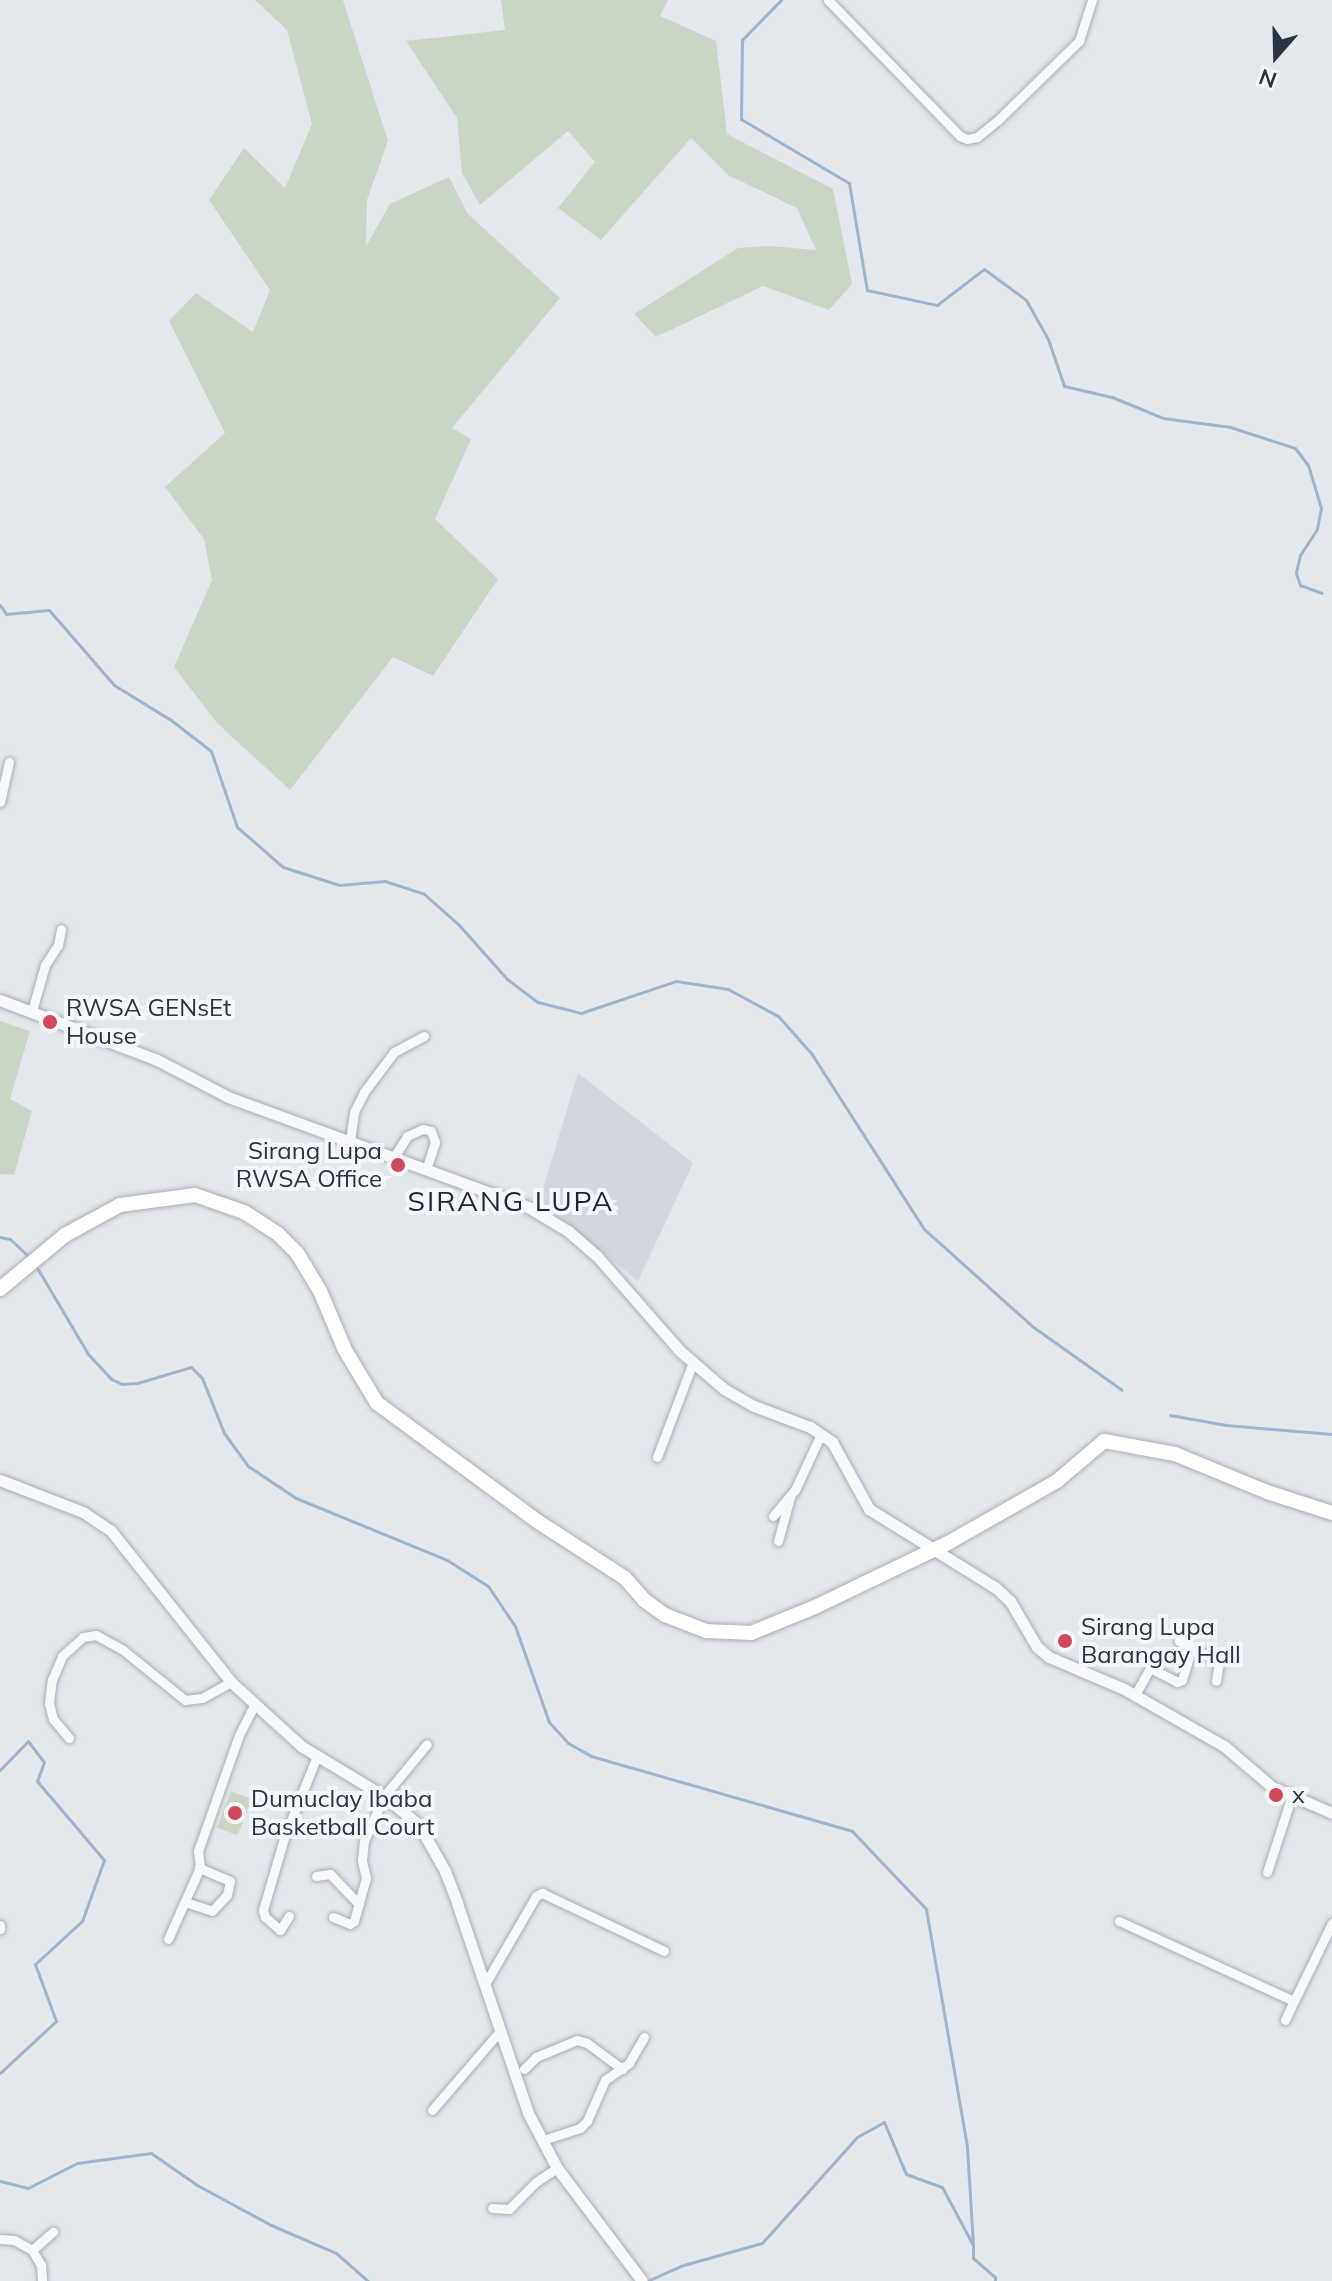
<!DOCTYPE html>
<html>
<head>
<meta charset="utf-8">
<style>
	body { margin:0 }
	#map { position:relative; width:1332px; height:2281px; overflow:hidden; background:#e4e7ec; font-family:Mulish,sans-serif }
	div>[style] { position:absolute }
	[style*='--x'] { left:calc(var(--x)*1px); top:calc(var(--y)*1px); width:calc(var(--w)*1px); rotate:calc(var(--a)*1deg) }
	.built>* { inset:0; background:#d2d6de }
	.green>* { inset:0; background:#c9d6c5; transform-origin:0 0 }
	.stream>* { height:3px; margin:-1.5px; padding:0 1.5px; transform-origin:1.5px; border-radius:1.5px; background:#9fb4cc }
	.roads { filter:drop-shadow(0 0 2px #a9aeb7) drop-shadow(0 0 2px #a9aeb7) }
	.minor>* { height:9px; margin:-4.5px; padding:0 4.5px; transform-origin:4.5px; border-radius:4.5px; background:#f7f8fa }
	.tertiary>* { height:11px; margin:-5.5px; padding:0 5.5px; transform-origin:5.5px; border-radius:5.5px; background:#f7f8fa }
	.primary>* { height:14px; margin:-7px; padding:0 7px; transform-origin:7px; border-radius:7px; background:#fff }
	.dots>* { width:22px; height:22px; translate:-50% -50%; box-sizing:border-box; border:4px solid #f4f6f9; border-radius:50% }
	span { translate:-50% -50%; white-space:nowrap; text-align:center; line-height:1.15; -webkit-text-stroke:8px #f4f6f9; paint-order:stroke }
	.poi-label { font-size:24px; color:#2b3445 }
	.left { translate:0 -50%; text-align:left }
	.right { translate:-100% -50%; text-align:right }
	.quarter-label { font-size:28px; color:#1d2536; letter-spacing:2px }
	.north { position:absolute; left:1236px; top:16px; width:80px; height:80px; -webkit-text-stroke:6px #f4f6f9; paint-order:stroke; rotate:200deg; font-size:22px; font-weight:700; line-height:32px; text-align:center; color:#2b3445 }
	.north::after { content:''; display:block; margin:auto; width:28px; height:36px; background:#2b3445; clip-path:polygon(50% 0,100% 100%,50% 72%,0 100%) }
</style>
</head>
<body>
<div id="map">
	<div class="built">
		<i style="clip-path:polygon(578px 1073px,693px 1163px,638px 1281px,539px 1202px)"></i>
	</div>
	<div class="green">
		<i style="clip-path:polygon(255px 0,343px 0,388px 141px,367px 200px,366px 246px,390px 204px,449px 177px,468px 214px,560px 298px,452px 428px,471px 439px,435px 519px,498px 579px,433px 676px,393px 657px,290px 790px,217px 723px,174px 667px,212px 580px,204px 539px,165px 487px,225px 433px,169px 321px,196px 293px,253px 332px,270px 290px,209px 200px,244px 148px,285px 188px,312px 124px,287px 30px)"></i>
		<i style="clip-path:polygon(501px 0,668px 0,660px 16px,716px 41px,727px 134px,833px 189px,852px 284px,829px 310px,763px 286px,656px 337px,634px 314px,738px 248px,769px 246px,816px 250px,797px 208px,728px 175px,691px 138px,601px 240px,558px 208px,595px 162px,568px 131px,480px 205px,462px 173px,457px 118px,406px 41px,505px 30px)"></i>
		<i style="clip-path:polygon(0 1021px,30px 1031px,10px 1099px,32px 1111px,14px 1175px,0 1174px)"></i>
		<i style="left:231px;top:1791px;width:22px;height:39px;rotate:21deg"></i>
	</div>
	<div class="stream">
		<i style="--x:781;--y:0;--w:56;--a:134.3"></i>
		<i style="--x:742;--y:40;--w:79;--a:90.7"></i>
		<i style="--x:741;--y:119;--w:126;--a:30.7"></i>
		<i style="--x:849;--y:183;--w:109;--a:80.5"></i>
		<i style="--x:867;--y:290;--w:72;--a:12.1"></i>
		<i style="--x:937;--y:305;--w:59;--a:-37.5"></i>
		<i style="--x:984;--y:269;--w:52;--a:36.4"></i>
		<i style="--x:1026;--y:300;--w:45;--a:60.6"></i>
		<i style="--x:1048;--y:339;--w:50;--a:71.2"></i>
		<i style="--x:1064;--y:386;--w:49;--a:12.9"></i>
		<i style="--x:1112;--y:397;--w:55;--a:22.4"></i>
		<i style="--x:1163;--y:418;--w:68;--a:7.7"></i>
		<i style="--x:1230;--y:427;--w:68;--a:17.9"></i>
		<i style="--x:1295;--y:448;--w:21;--a:53"></i>
		<i style="--x:1308;--y:465;--w:45;--a:73.2"></i>
		<i style="--x:1321;--y:508;--w:21;--a:101"></i>
		<i style="--x:1317;--y:529;--w:31;--a:123"></i>
		<i style="--x:1300;--y:555;--w:18;--a:103"></i>
		<i style="--x:1296;--y:573;--w:13;--a:72"></i>
		<i style="--x:1300;--y:585;--w:23;--a:20"></i>
		<i style="--x:0;--y:605;--w:11;--a:56"></i>
		<i style="--x:6;--y:614;--w:43;--a:-5.3"></i>
		<i style="--x:49;--y:610;--w:99;--a:49.1"></i>
		<i style="--x:114;--y:685;--w:67;--a:31.6"></i>
		<i style="--x:171;--y:720;--w:51;--a:37.8"></i>
		<i style="--x:211;--y:751;--w:80;--a:71.1"></i>
		<i style="--x:237;--y:827;--w:61;--a:41"></i>
		<i style="--x:283;--y:867;--w:59;--a:17.8"></i>
		<i style="--x:339;--y:885;--w:46;--a:-5"></i>
		<i style="--x:385;--y:881;--w:40;--a:18"></i>
		<i style="--x:423;--y:893;--w:48;--a:41.6"></i>
		<i style="--x:459;--y:925;--w:72;--a:48.4"></i>
		<i style="--x:507;--y:979;--w:39;--a:37"></i>
		<i style="--x:538;--y:1002;--w:44;--a:14.3"></i>
		<i style="--x:581;--y:1013;--w:100;--a:-18.6"></i>
		<i style="--x:676;--y:981;--w:53;--a:8.7"></i>
		<i style="--x:728;--y:989;--w:57;--a:28.4"></i>
		<i style="--x:778;--y:1016;--w:50;--a:48.3"></i>
		<i style="--x:811;--y:1053;--w:209;--a:57.3"></i>
		<i style="--x:924;--y:1229;--w:145;--a:41.9"></i>
		<i style="--x:1032;--y:1326;--w:110;--a:35.4"></i>
		<i style="--x:0;--y:1237;--w:10;--a:11"></i>
		<i style="--x:10;--y:1239;--w:26;--a:43"></i>
		<i style="--x:36;--y:1266;--w:102;--a:59.4"></i>
		<i style="--x:88;--y:1354;--w:34;--a:47"></i>
		<i style="--x:111;--y:1379;--w:12;--a:24"></i>
		<i style="--x:122;--y:1384;--w:15;--a:-4"></i>
		<i style="--x:137;--y:1383;--w:56;--a:-16.5"></i>
		<i style="--x:191;--y:1367;--w:16;--a:45"></i>
		<i style="--x:202;--y:1378;--w:59;--a:68.2"></i>
		<i style="--x:224;--y:1433;--w:41;--a:54"></i>
		<i style="--x:248;--y:1466;--w:58;--a:33.7"></i>
		<i style="--x:296;--y:1498;--w:163;--a:22.3"></i>
		<i style="--x:447;--y:1560;--w:49;--a:32.4"></i>
		<i style="--x:488;--y:1586;--w:48;--a:56"></i>
		<i style="--x:515;--y:1626;--w:102;--a:70.5"></i>
		<i style="--x:549;--y:1722;--w:28;--a:48"></i>
		<i style="--x:568;--y:1743;--w:26;--a:29"></i>
		<i style="--x:591;--y:1756;--w:272;--a:16"></i>
		<i style="--x:852;--y:1831;--w:108;--a:46.5"></i>
		<i style="--x:926;--y:1909;--w:242;--a:80.2"></i>
		<i style="--x:967;--y:2147;--w:98;--a:86.5"></i>
		<i style="--x:1170;--y:1415;--w:57;--a:10.1"></i>
		<i style="--x:1226;--y:1425;--w:106;--a:4.9"></i>
		<i style="--x:0;--y:1770;--w:40;--a:-46"></i>
		<i style="--x:28;--y:1741;--w:26;--a:53"></i>
		<i style="--x:44;--y:1762;--w:20;--a:110"></i>
		<i style="--x:37;--y:1781;--w:104;--a:49.7"></i>
		<i style="--x:104;--y:1860;--w:65;--a:109.8"></i>
		<i style="--x:82;--y:1921;--w:64;--a:137.5"></i>
		<i style="--x:35;--y:1964;--w:61;--a:69.8"></i>
		<i style="--x:56;--y:2021;--w:76;--a:137.1"></i>
		<i style="--x:0;--y:2181;--w:29;--a:14"></i>
		<i style="--x:28;--y:2188;--w:55;--a:-27"></i>
		<i style="--x:77;--y:2163;--w:75;--a:-7.7"></i>
		<i style="--x:151;--y:2153;--w:56;--a:34.8"></i>
		<i style="--x:197;--y:2185;--w:84;--a:28.4"></i>
		<i style="--x:271;--y:2225;--w:71;--a:23.3"></i>
		<i style="--x:336;--y:2253;--w:43;--a:41.2"></i>
		<i style="--x:647;--y:2281;--w:36;--a:-24"></i>
		<i style="--x:680;--y:2266;--w:85;--a:-15.7"></i>
		<i style="--x:762;--y:2243;--w:142;--a:-48.1"></i>
		<i style="--x:857;--y:2137;--w:31;--a:-29"></i>
		<i style="--x:884;--y:2122;--w:56;--a:67.1"></i>
		<i style="--x:906;--y:2174;--w:38;--a:20"></i>
		<i style="--x:942;--y:2187;--w:66;--a:61.9"></i>
		<i style="--x:973;--y:2245;--w:13;--a:90"></i>
		<i style="--x:973;--y:2258;--w:29;--a:41"></i>
		<i style="--x:995;--y:2277;--w:4;--a:90"></i>
	</div>
	<div class="roads">
		<div class="minor">
			<i style="--x:828;--y:0;--w:190;--a:45.9"></i>
			<i style="--x:960;--y:136;--w:8;--a:23"></i>
			<i style="--x:967;--y:139;--w:10;--a:-11"></i>
			<i style="--x:977;--y:137;--w:27;--a:-39"></i>
			<i style="--x:998;--y:120;--w:113;--a:-44.3"></i>
			<i style="--x:1079;--y:41;--w:43;--a:-72.4"></i>
			<i style="--x:0;--y:802;--w:41;--a:-77.3"></i>
			<i style="--x:32;--y:1011;--w:48;--a:-74.2"></i>
			<i style="--x:45;--y:965;--w:24;--a:-57"></i>
			<i style="--x:58;--y:945;--w:16;--a:-79"></i>
			<i style="--x:350;--y:1141;--w:29;--a:-82"></i>
			<i style="--x:354;--y:1112;--w:22;--a:-63"></i>
			<i style="--x:364;--y:1092;--w:50;--a:-53.1"></i>
			<i style="--x:394;--y:1052;--w:34;--a:-28"></i>
			<i style="--x:394;--y:1157;--w:25;--a:-58"></i>
			<i style="--x:407;--y:1136;--w:17;--a:-24"></i>
			<i style="--x:423;--y:1129;--w:8;--a:14"></i>
			<i style="--x:431;--y:1131;--w:12;--a:70"></i>
			<i style="--x:435;--y:1142;--w:29;--a:108"></i>
			<i style="--x:657;--y:1457;--w:102;--a:-69.2"></i>
			<i style="--x:773;--y:1516;--w:34;--a:-50"></i>
			<i style="--x:795;--y:1490;--w:62;--a:-65.1"></i>
			<i style="--x:778;--y:1541;--w:46;--a:-74.7"></i>
			<i style="--x:1192;--y:1648;--w:30;--a:27"></i>
			<i style="--x:1219;--y:1662;--w:19;--a:99"></i>
			<i style="--x:1135;--y:1695;--w:31;--a:-61"></i>
			<i style="--x:1150;--y:1668;--w:30;--a:27"></i>
			<i style="--x:1177;--y:1682;--w:5;--a:-22"></i>
			<i style="--x:1182;--y:1680;--w:34;--a:-73"></i>
			<i style="--x:1192;--y:1648;--w:15;--a:-152"></i>
			<i style="--x:69;--y:1738;--w:25;--a:-130"></i>
			<i style="--x:53;--y:1719;--w:16;--a:-104"></i>
			<i style="--x:49;--y:1703;--w:23;--a:-83"></i>
			<i style="--x:52;--y:1680;--w:26;--a:-67"></i>
			<i style="--x:62;--y:1656;--w:28;--a:-42"></i>
			<i style="--x:83;--y:1637;--w:13;--a:-9"></i>
			<i style="--x:96;--y:1635;--w:31;--a:29"></i>
			<i style="--x:123;--y:1650;--w:80;--a:38.9"></i>
			<i style="--x:185;--y:1700;--w:17;--a:-7"></i>
			<i style="--x:202;--y:1698;--w:33;--a:-29"></i>
			<i style="--x:1267;--y:1872;--w:78;--a:-72"></i>
			<i style="--x:316;--y:1876;--w:14;--a:-8"></i>
			<i style="--x:330;--y:1874;--w:40;--a:46"></i>
			<i style="--x:185;--y:1902;--w:28;--a:18"></i>
			<i style="--x:212;--y:1911;--w:22;--a:-47"></i>
			<i style="--x:227;--y:1895;--w:14;--a:-78"></i>
			<i style="--x:230;--y:1881;--w:34;--a:-157"></i>
			<i style="--x:289;--y:1916;--w:17;--a:123"></i>
			<i style="--x:280;--y:1930;--w:20;--a:-139"></i>
			<i style="--x:265;--y:1917;--w:7;--a:-106"></i>
			<i style="--x:263;--y:1910;--w:75;--a:-73.7"></i>
			<i style="--x:284;--y:1838;--w:88;--a:-68.1"></i>
			<i style="--x:333;--y:1917;--w:18;--a:22"></i>
			<i style="--x:350;--y:1924;--w:5;--a:-37"></i>
			<i style="--x:354;--y:1921;--w:45;--a:-74.4"></i>
			<i style="--x:366;--y:1878;--w:18;--a:-103"></i>
			<i style="--x:362;--y:1860;--w:19;--a:-84"></i>
			<i style="--x:364;--y:1841;--w:49;--a:-66"></i>
			<i style="--x:384;--y:1796;--w:67;--a:-50.4"></i>
			<i style="--x:1119;--y:1921;--w:192;--a:24.6"></i>
			<i style="--x:1294;--y:2001;--w:87;--a:-64"></i>
			<i style="--x:0;--y:1925;--w:4;--a:90"></i>
			<i style="--x:168;--y:1939;--w:79;--a:-66"></i>
			<i style="--x:200;--y:1867;--w:16;--a:-97"></i>
			<i style="--x:198;--y:1851;--w:123;--a:-70.5"></i>
			<i style="--x:239;--y:1735;--w:35;--a:-63"></i>
			<i style="--x:485;--y:1984;--w:102;--a:-59.9"></i>
			<i style="--x:536;--y:1896;--w:7;--a:-27"></i>
			<i style="--x:542;--y:1893;--w:135;--a:25.4"></i>
			<i style="--x:1285;--y:2020;--w:21;--a:-65"></i>
			<i style="--x:524;--y:2069;--w:17;--a:-45"></i>
			<i style="--x:536;--y:2057;--w:44;--a:-22.5"></i>
			<i style="--x:577;--y:2040;--w:10;--a:17"></i>
			<i style="--x:587;--y:2043;--w:44;--a:36.6"></i>
			<i style="--x:432;--y:2110;--w:104;--a:-49.3"></i>
			<i style="--x:543;--y:2140;--w:39;--a:-18"></i>
			<i style="--x:580;--y:2128;--w:10;--a:-45"></i>
			<i style="--x:587;--y:2121;--w:45;--a:-66.3"></i>
			<i style="--x:605;--y:2080;--w:29;--a:-35"></i>
			<i style="--x:629;--y:2063;--w:30;--a:-60"></i>
			<i style="--x:492;--y:2208;--w:17;--a:3"></i>
			<i style="--x:509;--y:2209;--w:38;--a:-45"></i>
			<i style="--x:536;--y:2182;--w:25;--a:-34"></i>
			<i style="--x:0;--y:2239;--w:14;--a:4"></i>
			<i style="--x:14;--y:2240;--w:21;--a:29"></i>
			<i style="--x:32;--y:2250;--w:17;--a:59"></i>
			<i style="--x:41;--y:2265;--w:16;--a:86"></i>
			<i style="--x:32;--y:2250;--w:28;--a:-41"></i>
		</div>
		<div class="tertiary">
			<i style="--x:0;--y:1000;--w:168;--a:20.9"></i>
			<i style="--x:157;--y:1060;--w:80;--a:27.5"></i>
			<i style="--x:228;--y:1097;--w:320;--a:20.1"></i>
			<i style="--x:528;--y:1207;--w:47;--a:31"></i>
			<i style="--x:568;--y:1231;--w:37;--a:41"></i>
			<i style="--x:596;--y:1255;--w:128;--a:48.8"></i>
			<i style="--x:680;--y:1351;--w:58;--a:40.8"></i>
			<i style="--x:724;--y:1389;--w:34;--a:30"></i>
			<i style="--x:754;--y:1406;--w:60;--a:20.6"></i>
			<i style="--x:810;--y:1427;--w:27;--a:34"></i>
			<i style="--x:832;--y:1442;--w:77;--a:61.1"></i>
			<i style="--x:869;--y:1509;--w:150;--a:31.9"></i>
			<i style="--x:996;--y:1588;--w:19;--a:43"></i>
			<i style="--x:1010;--y:1601;--w:53;--a:59.6"></i>
			<i style="--x:1037;--y:1647;--w:16;--a:40"></i>
			<i style="--x:1049;--y:1657;--w:82;--a:23.1"></i>
			<i style="--x:1124;--y:1689;--w:115;--a:29.7"></i>
			<i style="--x:1224;--y:1746;--w:63;--a:40.5"></i>
			<i style="--x:1272;--y:1787;--w:65;--a:23.4"></i>
			<i style="--x:0;--y:1480;--w:89;--a:21.1"></i>
			<i style="--x:83;--y:1512;--w:34;--a:34"></i>
			<i style="--x:111;--y:1531;--w:193;--a:51.5"></i>
			<i style="--x:231;--y:1682;--w:95;--a:42.4"></i>
			<i style="--x:301;--y:1746;--w:97;--a:31.1"></i>
			<i style="--x:384;--y:1796;--w:45;--a:39.6"></i>
			<i style="--x:419;--y:1825;--w:53;--a:60.5"></i>
			<i style="--x:445;--y:1871;--w:34;--a:69"></i>
			<i style="--x:457;--y:1903;--w:222;--a:71.3"></i>
			<i style="--x:528;--y:2113;--w:62;--a:62.2"></i>
			<i style="--x:557;--y:2168;--w:141;--a:53"></i>
		</div>
		<div class="primary">
			<i style="--x:0;--y:1289;--w:85;--a:-39.7"></i>
			<i style="--x:65;--y:1235;--w:63;--a:-28.6"></i>
			<i style="--x:120;--y:1205;--w:76;--a:-7.6"></i>
			<i style="--x:195;--y:1195;--w:52;--a:19.1"></i>
			<i style="--x:244;--y:1212;--w:40;--a:32.9"></i>
			<i style="--x:278;--y:1234;--w:27;--a:45"></i>
			<i style="--x:297;--y:1253;--w:44;--a:58.8"></i>
			<i style="--x:320;--y:1291;--w:64;--a:67"></i>
			<i style="--x:345;--y:1350;--w:62;--a:58.9"></i>
			<i style="--x:377;--y:1403;--w:199;--a:36.4"></i>
			<i style="--x:537;--y:1521;--w:105;--a:32.9"></i>
			<i style="--x:625;--y:1578;--w:29;--a:49"></i>
			<i style="--x:644;--y:1600;--w:26;--a:36"></i>
			<i style="--x:665;--y:1615;--w:44;--a:21.3"></i>
			<i style="--x:706;--y:1631;--w:45;--a:2.5"></i>
			<i style="--x:751;--y:1633;--w:71;--a:-22.2"></i>
			<i style="--x:817;--y:1606;--w:145;--a:-25.7"></i>
			<i style="--x:948;--y:1543;--w:125;--a:-29.6"></i>
			<i style="--x:1057;--y:1481;--w:62;--a:-40.4"></i>
			<i style="--x:1104;--y:1441;--w:72;--a:10.4"></i>
			<i style="--x:1175;--y:1454;--w:100;--a:22.4"></i>
			<i style="--x:1267;--y:1492;--w:68;--a:17.9"></i>
		</div>
	</div>
	<div class="dots">
		<i style="left:50px;top:1022px;background:#d1495b"></i>
		<i style="left:398px;top:1165px;background:#d1495b"></i>
		<i style="left:1065px;top:1641px;background:#d1495b"></i>
		<i style="left:1276px;top:1795px;background:#d1495b"></i>
		<i style="left:235px;top:1813px;background:#d1495b"></i>
	</div>
	<div class="poi-label">
		<span class="left" style="left:66px;top:1022px">RWSA GENsEt<br>House</span>
		<span class="right" style="left:382px;top:1165px">Sirang Lupa<br>RWSA Office</span>
		<span class="left" style="left:1081px;top:1641px">Sirang Lupa<br>Barangay Hall</span>
		<span class="left" style="left:1292px;top:1795px">x</span>
		<span class="left" style="left:251px;top:1813px">Dumuclay Ibaba<br>Basketball Court</span>
	</div>
	<div class="quarter-label">
		<span style="left:511px;top:1201px">SIRANG LUPA</span>
	</div>
	<div class="north">N</div>
</div>
</body>
</html>
